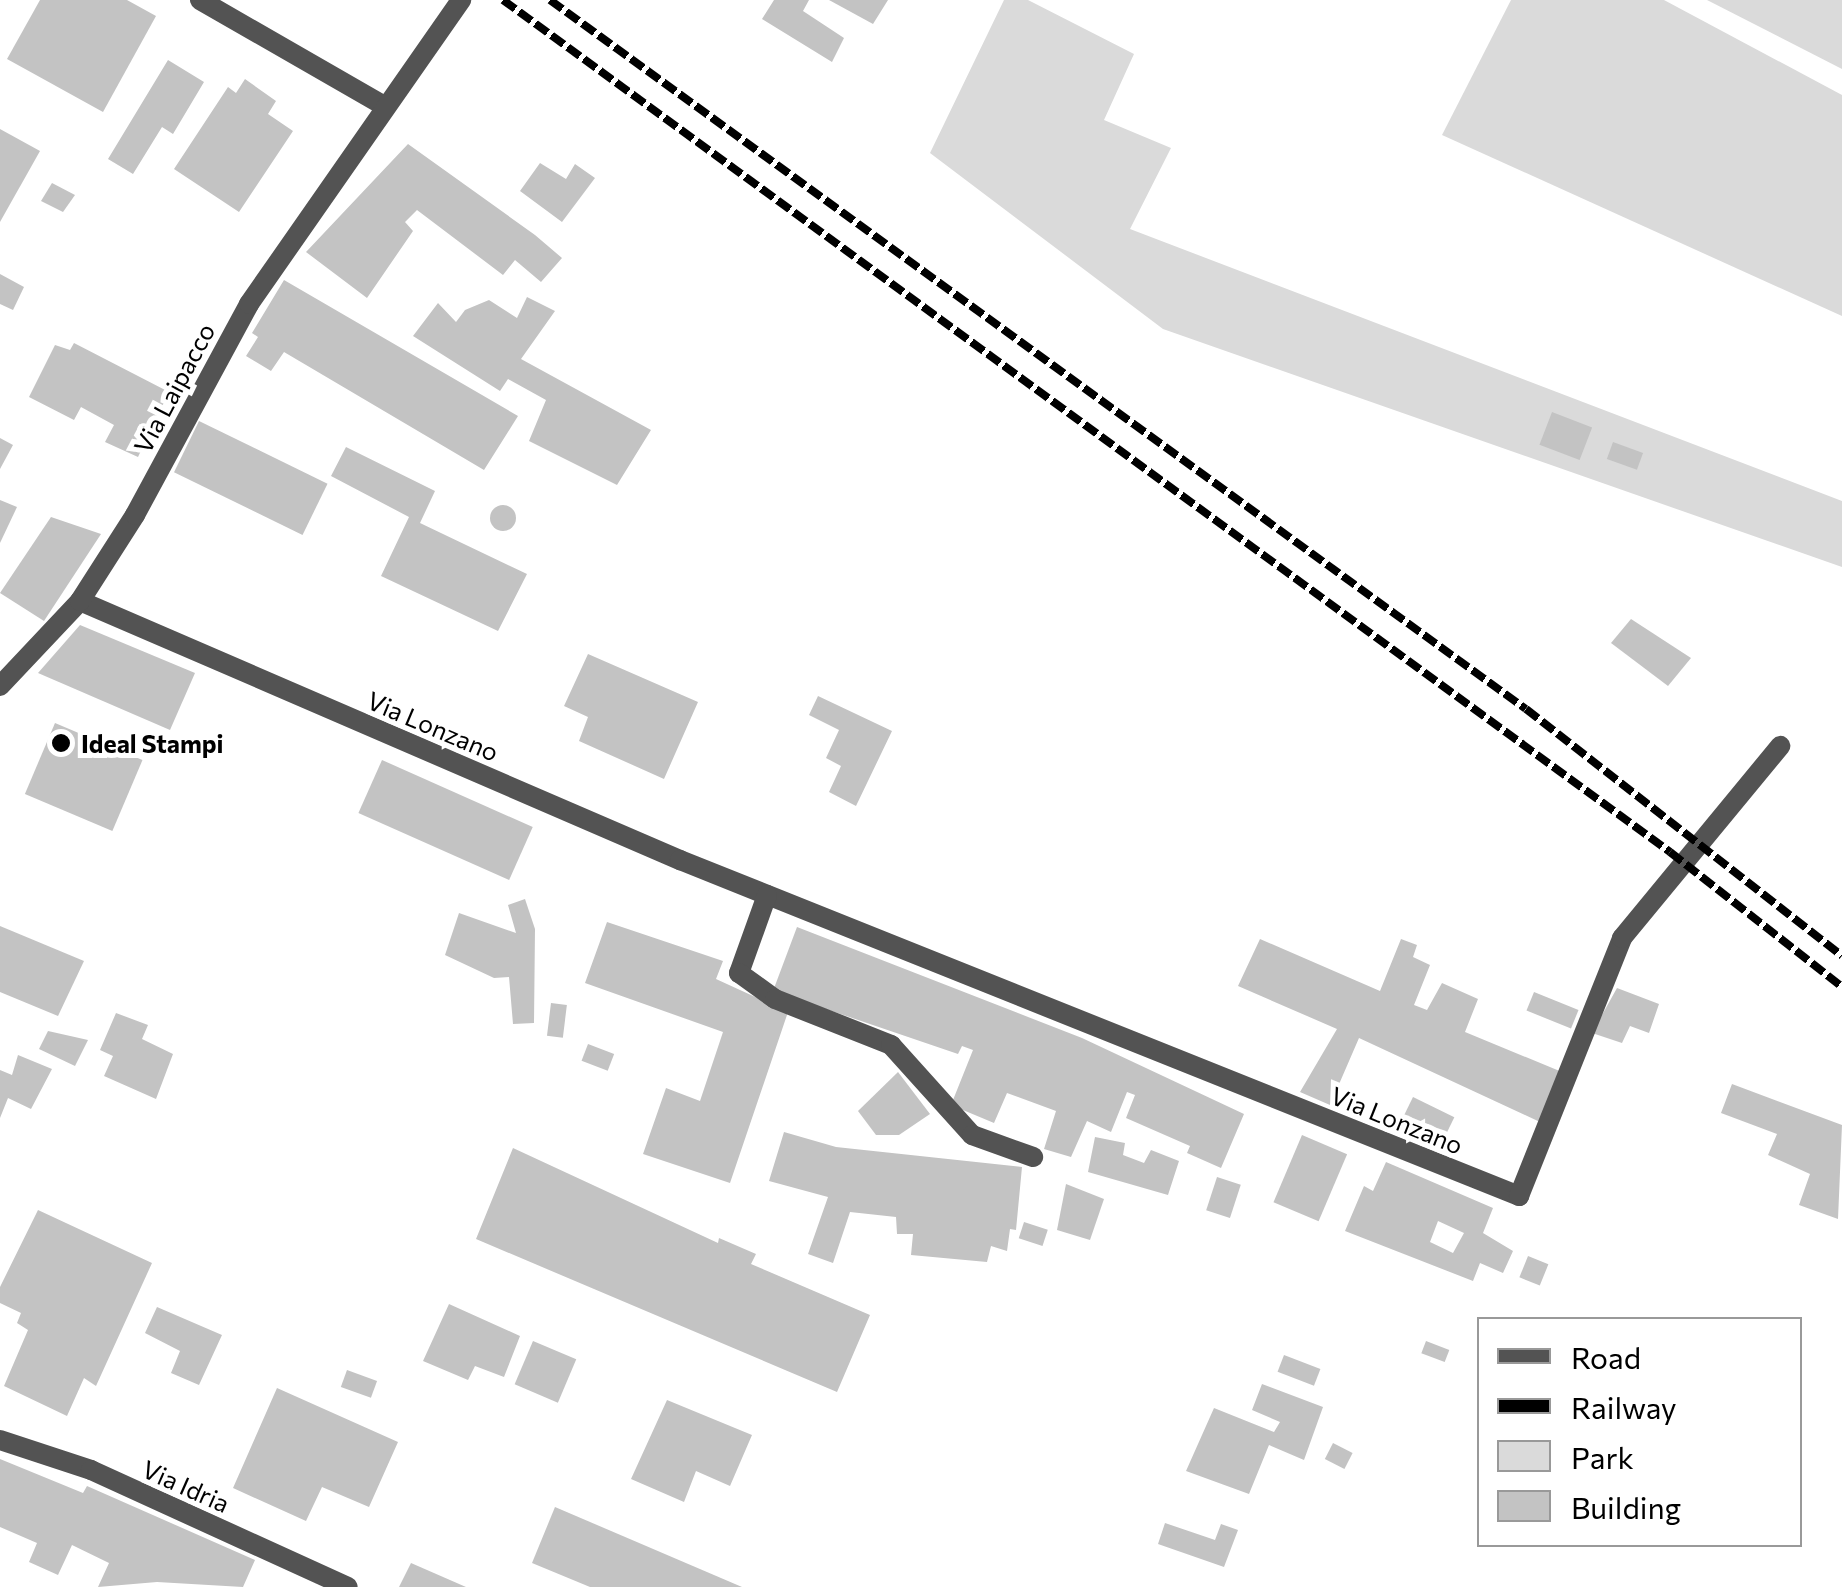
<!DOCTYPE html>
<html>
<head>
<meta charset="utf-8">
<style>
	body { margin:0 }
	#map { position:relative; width:1842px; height:1587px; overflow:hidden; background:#fff; font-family:Commissioner,sans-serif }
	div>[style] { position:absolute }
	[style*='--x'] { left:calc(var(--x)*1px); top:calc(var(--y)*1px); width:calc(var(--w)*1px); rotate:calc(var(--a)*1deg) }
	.green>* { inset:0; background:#dadada }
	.building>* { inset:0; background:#c3c3c3; transform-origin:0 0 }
	.round { border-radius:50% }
	.service>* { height:20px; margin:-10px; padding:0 10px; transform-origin:10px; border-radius:10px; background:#535353 }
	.minor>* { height:20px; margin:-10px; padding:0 10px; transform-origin:10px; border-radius:10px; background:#535353 }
	.tertiary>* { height:20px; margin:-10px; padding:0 10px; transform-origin:10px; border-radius:10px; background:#535353 }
	.rail>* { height:8px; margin-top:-4px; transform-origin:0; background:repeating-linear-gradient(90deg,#000 0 15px,transparent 0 20px) }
	.dots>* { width:28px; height:28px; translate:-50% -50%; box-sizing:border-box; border:5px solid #fff; border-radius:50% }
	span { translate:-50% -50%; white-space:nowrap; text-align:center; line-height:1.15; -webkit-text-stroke:10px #fff; paint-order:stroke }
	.street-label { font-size:25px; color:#000 }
	.poi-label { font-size:25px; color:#000; font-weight:700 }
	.left { translate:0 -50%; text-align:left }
	.legend { position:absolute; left:1477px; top:1317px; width:325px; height:230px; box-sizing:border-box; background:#fff; border:2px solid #999; margin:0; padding:12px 18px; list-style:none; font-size:30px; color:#000 }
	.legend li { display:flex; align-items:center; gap:20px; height:50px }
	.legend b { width:50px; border:2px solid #999 }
</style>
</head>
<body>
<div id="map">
	<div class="green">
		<i style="clip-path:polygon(1004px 0,1028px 0,1134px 54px,1104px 120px,1171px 148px,1130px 229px,1842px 501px,1842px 567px,1163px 329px,930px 153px)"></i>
		<i style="clip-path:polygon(1511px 0,1664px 0,1842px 95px,1842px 316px,1442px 135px)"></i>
		<i style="clip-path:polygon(1707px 0,1842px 0,1842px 69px)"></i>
	</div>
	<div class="building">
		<i style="clip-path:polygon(40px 0,127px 0,156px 16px,103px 112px,7px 59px)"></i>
		<i style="clip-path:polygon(774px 0,809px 0,803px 11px,844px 38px,832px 62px,762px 19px)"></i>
		<i style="clip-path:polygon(829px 0,888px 0,873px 24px)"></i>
		<i style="clip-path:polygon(168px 60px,204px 82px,173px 134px,162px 127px,133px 174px,108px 159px)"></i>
		<i style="clip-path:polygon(245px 79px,276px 101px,268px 114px,293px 131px,239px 212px,174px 169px,228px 87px,236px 93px)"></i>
		<i style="clip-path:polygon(0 129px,40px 151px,0 222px)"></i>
		<i style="clip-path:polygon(408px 144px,535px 235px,562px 258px,541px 282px,515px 260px,503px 275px,417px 210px,405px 222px,413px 231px,367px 298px,306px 252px)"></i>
		<i style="clip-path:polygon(540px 163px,566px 179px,575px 164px,595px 178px,562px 222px,520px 191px)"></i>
		<i style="clip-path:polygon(52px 183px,75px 195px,63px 212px,41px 201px)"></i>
		<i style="clip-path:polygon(0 274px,24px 287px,13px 310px,0 304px)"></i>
		<i style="clip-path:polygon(284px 280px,518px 416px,484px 470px,284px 352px,271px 371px,246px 356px,258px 337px,252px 333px)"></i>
		<i style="clip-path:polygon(527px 297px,555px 311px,521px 359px,651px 430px,617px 485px,529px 441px,546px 400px,508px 379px,500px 391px,413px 336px,438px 303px,456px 322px,465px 310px,489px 300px,517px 318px)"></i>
		<i style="clip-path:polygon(74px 343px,169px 392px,138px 457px,105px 442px,114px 425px,81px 407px,74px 420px,29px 397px,55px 345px,70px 350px)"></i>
		<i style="left:1552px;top:412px;width:43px;height:35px;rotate:21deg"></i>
		<i style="left:199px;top:421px;width:143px;height:57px;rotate:26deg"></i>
		<i style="clip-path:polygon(0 438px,13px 445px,0 469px)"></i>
		<i style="left:1613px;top:442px;width:32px;height:18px;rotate:20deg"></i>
		<i style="clip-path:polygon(346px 447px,435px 491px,420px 523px,527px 574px,498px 631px,381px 576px,409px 517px,331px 476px)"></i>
		<i style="clip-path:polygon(0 500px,17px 507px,0 543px)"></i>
		<i class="round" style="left:490px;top:505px;width:26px;height:26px"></i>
		<i style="clip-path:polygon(51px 517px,101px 534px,44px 621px,0 593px)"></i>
		<i style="clip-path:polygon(1631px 619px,1691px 658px,1668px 686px,1611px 643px)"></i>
		<i style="clip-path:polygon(80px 625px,195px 673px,170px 730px,38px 673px)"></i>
		<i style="clip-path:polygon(588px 654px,698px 702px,664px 779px,579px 741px,588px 717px,564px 706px)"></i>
		<i style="clip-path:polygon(818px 696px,892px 731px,856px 806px,829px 792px,841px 766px,826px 758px,839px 730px,809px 715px)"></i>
		<i style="left:55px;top:723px;width:95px;height:77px;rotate:23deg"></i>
		<i style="left:382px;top:760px;width:165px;height:58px;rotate:24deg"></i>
		<i style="clip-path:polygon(525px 899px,535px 929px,534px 1023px,513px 1024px,509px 977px,494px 978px,445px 955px,459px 913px,516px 933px,508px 905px)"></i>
		<i style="clip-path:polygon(607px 922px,723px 961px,716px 979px,788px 1012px,730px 1183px,643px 1154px,666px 1088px,700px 1101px,723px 1032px,585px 983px)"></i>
		<i style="clip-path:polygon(0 926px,84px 961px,58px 1016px,0 992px)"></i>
		<i style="clip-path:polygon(797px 927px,1082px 1038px,1244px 1114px,1221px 1168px,1187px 1153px,1190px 1146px,1126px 1118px,1135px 1095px,1127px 1092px,1111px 1132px,1087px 1121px,1071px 1157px,1044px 1149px,1056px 1111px,1007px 1093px,994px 1123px,951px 1105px,973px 1050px,962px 1046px,958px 1054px,773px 991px)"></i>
		<i style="clip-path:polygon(1260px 939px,1380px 991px,1401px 939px,1417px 945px,1413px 957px,1430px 965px,1414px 1005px,1427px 1010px,1442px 983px,1478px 999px,1465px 1032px,1562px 1072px,1540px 1122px,1359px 1038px,1330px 1105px,1300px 1092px,1337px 1029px,1238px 986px)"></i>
		<i style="clip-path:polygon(1617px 988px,1659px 1004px,1649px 1033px,1630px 1026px,1622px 1043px,1592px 1033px)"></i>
		<i style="left:1534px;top:992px;width:48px;height:20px;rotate:22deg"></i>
		<i style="left:551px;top:1003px;width:16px;height:33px;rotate:7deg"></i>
		<i style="clip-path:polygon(116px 1013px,148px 1025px,142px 1039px,173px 1054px,156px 1099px,104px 1076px,113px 1056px,100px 1050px)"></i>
		<i style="clip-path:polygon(48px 1031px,88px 1040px,75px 1066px,39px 1049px)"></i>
		<i style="left:588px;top:1044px;width:28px;height:18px;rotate:21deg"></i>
		<i style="clip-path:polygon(18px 1055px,52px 1069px,31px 1109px,8px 1098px,0 1118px,0 1070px,12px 1075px)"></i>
		<i style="clip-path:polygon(898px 1072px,930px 1114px,899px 1135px,876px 1135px,858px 1111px)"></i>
		<i style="clip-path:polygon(1732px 1084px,1842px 1125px,1838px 1219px,1799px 1205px,1810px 1174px,1768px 1155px,1777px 1134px,1721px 1113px)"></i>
		<i style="left:1413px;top:1097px;width:46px;height:39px;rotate:26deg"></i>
		<i style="clip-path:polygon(784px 1132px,836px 1147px,1022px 1167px,1016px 1230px,1010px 1229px,1007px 1251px,991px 1246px,987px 1262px,911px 1255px,913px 1234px,897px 1234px,896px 1217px,850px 1212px,833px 1263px,808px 1254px,828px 1197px,769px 1181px)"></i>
		<i style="left:1302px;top:1135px;width:49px;height:73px;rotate:23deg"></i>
		<i style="clip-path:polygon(1095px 1137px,1125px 1143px,1123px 1155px,1144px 1163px,1151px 1150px,1179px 1161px,1168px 1195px,1088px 1172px)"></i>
		<i style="clip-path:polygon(513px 1148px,718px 1243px,719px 1238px,756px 1254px,751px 1264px,870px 1315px,837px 1392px,476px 1239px)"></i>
		<i style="clip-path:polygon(evenodd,1386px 1162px,1493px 1208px,1483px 1233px,1513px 1251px,1503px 1273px,1480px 1263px,1473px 1281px,1345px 1231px,1364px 1186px,1373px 1191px,1386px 1162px,1438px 1221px,1464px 1233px,1453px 1253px,1430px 1242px,1438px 1221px)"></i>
		<i style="left:1217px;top:1177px;width:25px;height:35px;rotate:18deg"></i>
		<i style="clip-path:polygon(1066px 1184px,1104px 1199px,1090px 1240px,1057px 1230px)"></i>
		<i style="clip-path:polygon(38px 1210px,152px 1263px,96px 1386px,84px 1378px,67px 1416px,4px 1386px,28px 1330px,17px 1323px,21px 1313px,0 1303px,0 1287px)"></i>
		<i style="left:1024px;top:1222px;width:25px;height:17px;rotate:18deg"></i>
		<i style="left:1528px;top:1256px;width:22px;height:23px;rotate:22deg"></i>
		<i style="clip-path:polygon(449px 1304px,520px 1336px,504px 1377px,475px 1366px,468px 1380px,423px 1361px)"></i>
		<i style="clip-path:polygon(157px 1307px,222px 1335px,199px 1385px,171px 1373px,180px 1351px,145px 1333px)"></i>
		<i style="left:533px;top:1341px;width:47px;height:47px;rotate:23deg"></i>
		<i style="left:1426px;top:1341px;width:25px;height:13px;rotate:21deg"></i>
		<i style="left:1284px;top:1355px;width:39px;height:18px;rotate:21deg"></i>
		<i style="left:347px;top:1370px;width:32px;height:18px;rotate:20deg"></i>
		<i style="clip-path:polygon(1262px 1384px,1323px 1407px,1304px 1460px,1269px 1445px,1249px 1494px,1186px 1471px,1214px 1408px,1274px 1432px,1280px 1422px,1252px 1410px)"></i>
		<i style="clip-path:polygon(277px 1388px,398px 1442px,369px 1507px,322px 1487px,306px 1521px,233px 1488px)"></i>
		<i style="clip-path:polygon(667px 1400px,752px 1435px,730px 1486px,696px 1471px,684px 1502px,631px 1479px)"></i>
		<i style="left:1333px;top:1443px;width:22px;height:18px;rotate:27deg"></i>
		<i style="clip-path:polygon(0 1459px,83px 1493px,87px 1486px,255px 1560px,243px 1587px,157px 1582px,98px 1587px,109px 1563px,72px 1545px,58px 1575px,29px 1562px,37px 1543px,0 1527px)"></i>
		<i style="clip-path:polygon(555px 1507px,742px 1587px,590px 1587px,532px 1563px)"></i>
		<i style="clip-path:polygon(1165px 1523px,1215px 1540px,1221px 1524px,1238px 1530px,1224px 1567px,1158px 1544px)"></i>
		<i style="clip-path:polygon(411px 1563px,466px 1587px,399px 1587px)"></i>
	</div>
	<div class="service">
		<i style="--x:200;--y:0;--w:212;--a:29.9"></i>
	</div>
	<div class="minor">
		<i style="--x:80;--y:601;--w:654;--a:23.35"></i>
		<i style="--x:680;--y:860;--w:904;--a:21.82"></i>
		<i style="--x:1519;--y:1196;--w:278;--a:-68.2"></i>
		<i style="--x:1622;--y:938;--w:249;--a:-50.5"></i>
		<i style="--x:767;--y:895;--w:83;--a:109.7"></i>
		<i style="--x:739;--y:973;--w:44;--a:35.8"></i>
		<i style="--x:775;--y:999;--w:125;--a:21.6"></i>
		<i style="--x:891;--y:1045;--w:121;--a:48"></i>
		<i style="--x:972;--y:1135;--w:65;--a:19.8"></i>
		<i style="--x:0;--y:1440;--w:96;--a:18.2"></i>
		<i style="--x:91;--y:1470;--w:282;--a:24.5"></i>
	</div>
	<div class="tertiary">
		<i style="--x:0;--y:686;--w:117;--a:-46.7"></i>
		<i style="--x:80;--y:601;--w:102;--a:-57.4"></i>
		<i style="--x:135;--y:515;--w:240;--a:-61.6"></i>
		<i style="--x:249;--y:304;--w:371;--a:-55.1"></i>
	</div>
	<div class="rail">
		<i style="--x:503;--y:0;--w:1445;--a:36.13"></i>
		<i style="--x:1670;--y:852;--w:219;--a:38.1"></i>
		<i style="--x:550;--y:0;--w:1206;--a:36"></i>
		<i style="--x:1526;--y:709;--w:401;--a:38"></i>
	</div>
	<div class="dots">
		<i style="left:61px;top:743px;background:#000"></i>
	</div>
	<div class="street-label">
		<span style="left:174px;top:388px;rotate:-62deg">Via Laipacco</span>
		<span style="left:433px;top:726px;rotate:23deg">Via Lonzano</span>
		<span style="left:1397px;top:1120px;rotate:22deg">Via Lonzano</span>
		<span style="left:186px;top:1486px;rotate:24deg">Via Idria</span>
	</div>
	<div class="poi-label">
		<span class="left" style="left:81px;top:743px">Ideal Stampi</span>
	</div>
	<ul class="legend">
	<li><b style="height:12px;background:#535353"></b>Road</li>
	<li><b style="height:12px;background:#000"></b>Railway</li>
	<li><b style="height:28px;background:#dadada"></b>Park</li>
	<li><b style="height:28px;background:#c3c3c3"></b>Building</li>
	</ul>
</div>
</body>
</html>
